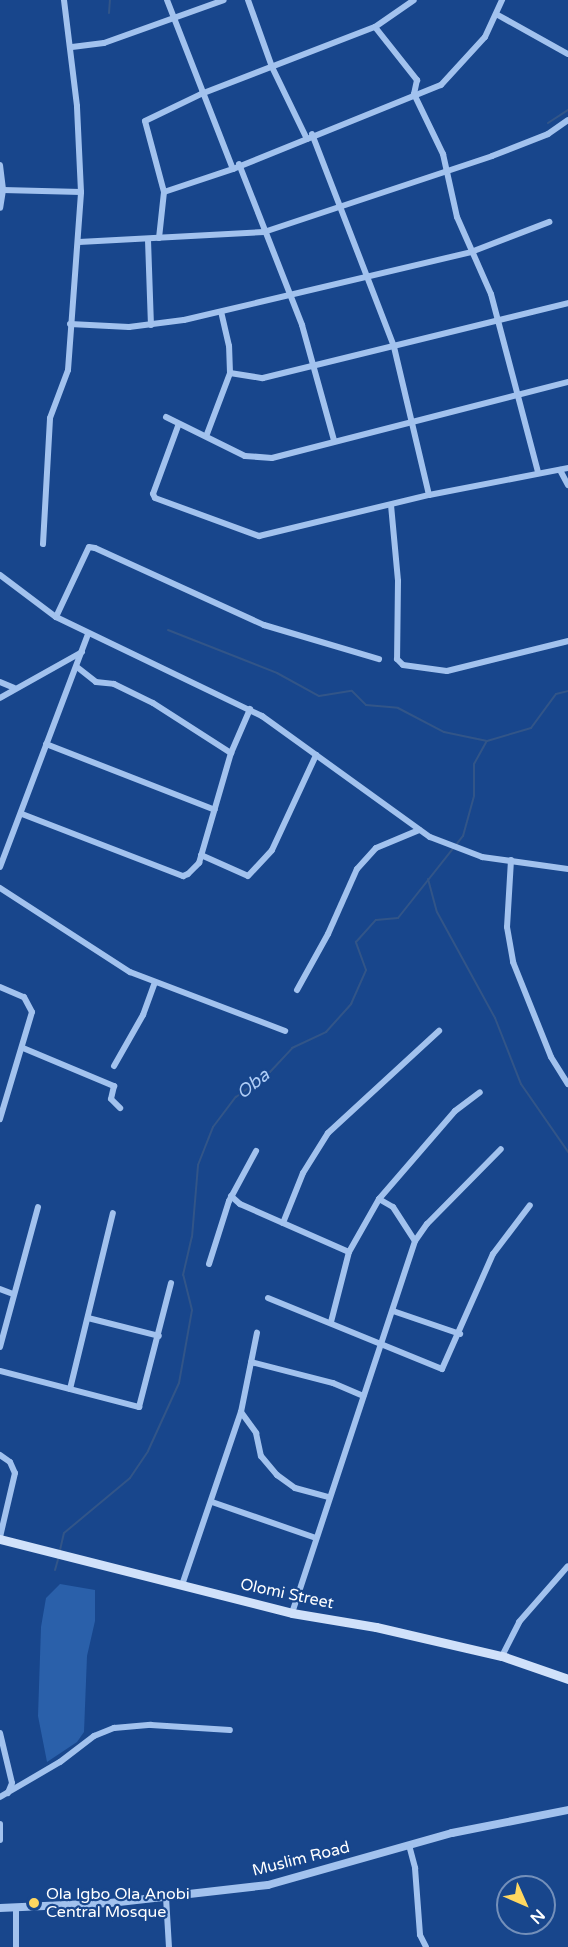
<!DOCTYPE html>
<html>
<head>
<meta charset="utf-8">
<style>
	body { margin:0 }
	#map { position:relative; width:568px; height:1947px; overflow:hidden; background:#18468c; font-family:"Varela Round",sans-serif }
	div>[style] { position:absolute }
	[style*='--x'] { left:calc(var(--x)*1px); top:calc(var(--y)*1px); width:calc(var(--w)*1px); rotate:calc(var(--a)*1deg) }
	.green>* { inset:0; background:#2a60aa }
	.stream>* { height:2px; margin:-1px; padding:0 1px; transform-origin:1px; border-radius:1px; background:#325588 }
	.minor>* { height:6px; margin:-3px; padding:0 3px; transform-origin:3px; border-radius:3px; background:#a2c2ee }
	.tertiary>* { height:8px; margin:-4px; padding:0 4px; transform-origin:4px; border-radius:4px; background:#a2c2ee }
	.secondary>* { height:9px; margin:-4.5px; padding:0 4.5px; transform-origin:4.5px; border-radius:4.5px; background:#d0e1fa }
	.dots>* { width:16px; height:16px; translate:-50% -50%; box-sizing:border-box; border:3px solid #18468c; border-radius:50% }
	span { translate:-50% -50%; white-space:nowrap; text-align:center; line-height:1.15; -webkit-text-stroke:4.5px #18468c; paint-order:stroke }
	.street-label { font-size:16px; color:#fff }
	.poi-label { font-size:16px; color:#fff }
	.left { translate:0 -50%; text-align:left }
	.water-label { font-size:18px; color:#aeccf6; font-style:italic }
	.north { position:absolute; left:496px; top:1875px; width:60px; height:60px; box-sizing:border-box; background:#18468c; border:2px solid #7490ba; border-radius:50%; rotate:135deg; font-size:16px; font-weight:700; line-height:24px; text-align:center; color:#fff }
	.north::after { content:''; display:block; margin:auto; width:21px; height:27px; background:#ffd760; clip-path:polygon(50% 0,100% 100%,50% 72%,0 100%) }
</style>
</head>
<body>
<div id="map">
	<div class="green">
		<i style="clip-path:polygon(60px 1584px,95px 1590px,95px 1621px,87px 1656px,84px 1732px,77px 1742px,47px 1762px,38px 1716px,41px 1627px,46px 1598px)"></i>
	</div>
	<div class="stream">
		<i style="--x:109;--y:13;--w:13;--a:-86"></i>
		<i style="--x:548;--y:123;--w:24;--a:-33"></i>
		<i style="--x:168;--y:630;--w:117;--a:21.5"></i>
		<i style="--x:277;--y:673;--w:48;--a:28.7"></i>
		<i style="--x:319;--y:696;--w:33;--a:-9"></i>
		<i style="--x:352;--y:691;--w:20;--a:45"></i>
		<i style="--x:366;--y:705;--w:32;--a:5"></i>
		<i style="--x:398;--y:708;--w:52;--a:27.6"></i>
		<i style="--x:444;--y:732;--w:44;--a:11.8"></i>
		<i style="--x:428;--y:879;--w:34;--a:75"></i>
		<i style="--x:437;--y:912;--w:121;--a:61.3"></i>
		<i style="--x:495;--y:1018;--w:71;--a:68.5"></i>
		<i style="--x:521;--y:1084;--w:83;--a:55.3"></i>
		<i style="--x:60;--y:1550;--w:17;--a:-77"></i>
		<i style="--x:64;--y:1533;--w:86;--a:-39.8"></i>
		<i style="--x:130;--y:1478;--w:32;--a:-56"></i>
		<i style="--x:148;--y:1451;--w:75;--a:-65.5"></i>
		<i style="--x:179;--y:1383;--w:74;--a:-79.9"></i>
		<i style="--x:192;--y:1310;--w:36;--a:-104"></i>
		<i style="--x:183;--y:1275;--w:39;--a:-77"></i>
		<i style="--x:192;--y:1237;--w:72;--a:-85.2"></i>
		<i style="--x:198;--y:1165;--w:41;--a:-68.5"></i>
		<i style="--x:213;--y:1127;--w:38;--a:-53"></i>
		<i style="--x:236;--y:1097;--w:42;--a:-36.3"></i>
		<i style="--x:270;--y:1072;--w:33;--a:-47"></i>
		<i style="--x:292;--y:1048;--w:38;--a:-25"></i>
		<i style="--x:326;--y:1032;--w:38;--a:-48"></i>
		<i style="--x:351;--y:1004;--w:37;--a:-66"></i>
		<i style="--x:366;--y:970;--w:30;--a:-110"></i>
		<i style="--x:356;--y:942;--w:30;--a:-48"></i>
		<i style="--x:376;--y:920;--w:22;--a:-5"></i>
		<i style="--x:398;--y:918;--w:105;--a:-51.6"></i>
		<i style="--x:463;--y:836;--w:41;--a:-74.6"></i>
		<i style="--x:474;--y:796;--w:32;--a:-90"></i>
		<i style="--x:474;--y:764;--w:26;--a:-61"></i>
		<i style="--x:487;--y:741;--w:46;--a:-16.5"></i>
		<i style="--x:531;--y:728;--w:42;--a:-53.7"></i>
		<i style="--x:556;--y:694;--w:12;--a:-14"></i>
		<i style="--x:55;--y:1570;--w:15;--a:-74"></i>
	</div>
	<div class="minor">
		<i style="--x:167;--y:0;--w:181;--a:68.7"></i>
		<i style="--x:248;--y:0;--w:71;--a:70.3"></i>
		<i style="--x:272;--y:67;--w:80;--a:64.1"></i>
		<i style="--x:496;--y:14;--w:82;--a:29.1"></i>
		<i style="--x:375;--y:27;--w:68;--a:51.6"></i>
		<i style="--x:417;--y:80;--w:14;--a:102"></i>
		<i style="--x:414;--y:94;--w:67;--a:64.2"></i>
		<i style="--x:443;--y:154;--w:65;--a:77.5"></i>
		<i style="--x:457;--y:217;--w:84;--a:66.2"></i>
		<i style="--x:491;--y:294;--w:184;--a:75.2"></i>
		<i style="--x:72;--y:47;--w:32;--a:-7"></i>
		<i style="--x:104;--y:43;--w:127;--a:-19.7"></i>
		<i style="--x:312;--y:134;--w:228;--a:68.9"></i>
		<i style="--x:394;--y:347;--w:152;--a:76.7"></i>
		<i style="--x:239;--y:164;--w:173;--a:68.6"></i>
		<i style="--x:302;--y:325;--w:119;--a:74.5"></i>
		<i style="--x:0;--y:165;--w:25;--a:83"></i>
		<i style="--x:3;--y:190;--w:18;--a:99"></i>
		<i style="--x:3;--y:190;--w:78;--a:1.5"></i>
		<i style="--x:164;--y:192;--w:73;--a:-18.4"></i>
		<i style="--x:233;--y:169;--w:224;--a:-22"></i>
		<i style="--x:441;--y:85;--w:65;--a:-47.5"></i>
		<i style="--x:485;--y:37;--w:41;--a:-65.3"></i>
		<i style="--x:159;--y:238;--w:46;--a:-83.8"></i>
		<i style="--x:164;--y:192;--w:73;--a:-105"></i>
		<i style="--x:145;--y:121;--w:62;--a:-25.7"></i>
		<i style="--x:201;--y:94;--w:186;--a:-21.1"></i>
		<i style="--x:375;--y:27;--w:47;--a:-34.7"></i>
		<i style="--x:148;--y:240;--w:85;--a:88"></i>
		<i style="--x:79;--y:242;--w:185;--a:-3.1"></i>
		<i style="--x:264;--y:232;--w:240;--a:-18.4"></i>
		<i style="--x:492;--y:156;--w:60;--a:-21.4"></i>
		<i style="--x:548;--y:134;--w:24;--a:-35"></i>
		<i style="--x:70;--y:324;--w:59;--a:2.9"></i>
		<i style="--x:129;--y:327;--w:55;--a:-7.3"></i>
		<i style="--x:184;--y:320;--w:295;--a:-13.3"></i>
		<i style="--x:471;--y:252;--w:84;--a:-21"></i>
		<i style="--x:230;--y:373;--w:33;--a:9"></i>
		<i style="--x:263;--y:378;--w:314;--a:-13.8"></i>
		<i style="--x:166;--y:417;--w:88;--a:26.3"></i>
		<i style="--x:245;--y:456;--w:27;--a:4"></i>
		<i style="--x:272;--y:458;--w:306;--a:-14.4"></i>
		<i style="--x:178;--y:426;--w:72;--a:110.2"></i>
		<i style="--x:153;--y:494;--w:4;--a:63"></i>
		<i style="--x:155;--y:498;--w:111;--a:20.1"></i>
		<i style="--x:259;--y:536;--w:175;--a:-13.6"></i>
		<i style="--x:429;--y:495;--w:142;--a:-11"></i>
		<i style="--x:207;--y:434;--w:65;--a:-69.3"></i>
		<i style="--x:230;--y:373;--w:27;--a:-92"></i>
		<i style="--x:229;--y:346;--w:35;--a:-103"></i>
		<i style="--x:560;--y:470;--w:17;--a:62"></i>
		<i style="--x:391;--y:505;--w:76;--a:84.7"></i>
		<i style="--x:398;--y:581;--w:78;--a:90.7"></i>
		<i style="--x:397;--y:659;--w:8;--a:45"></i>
		<i style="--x:403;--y:665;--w:44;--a:7.8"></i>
		<i style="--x:447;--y:671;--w:125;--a:-13.9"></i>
		<i style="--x:43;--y:544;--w:126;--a:-86.8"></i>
		<i style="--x:50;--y:418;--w:51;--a:-69.4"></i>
		<i style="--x:68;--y:370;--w:178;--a:-85.8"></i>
		<i style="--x:81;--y:192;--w:86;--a:-92.7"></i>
		<i style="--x:77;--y:106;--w:107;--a:-97"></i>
		<i style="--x:0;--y:575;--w:70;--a:36.9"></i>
		<i style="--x:56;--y:617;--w:229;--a:25.7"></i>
		<i style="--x:262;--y:716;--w:207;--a:35.8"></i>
		<i style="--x:430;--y:837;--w:56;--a:21"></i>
		<i style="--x:482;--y:857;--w:87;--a:7.9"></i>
		<i style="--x:56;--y:617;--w:77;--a:-64.8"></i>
		<i style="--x:89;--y:547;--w:6;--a:9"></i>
		<i style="--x:95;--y:548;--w:186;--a:24.5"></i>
		<i style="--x:264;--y:625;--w:120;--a:16.5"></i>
		<i style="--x:77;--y:667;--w:24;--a:38"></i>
		<i style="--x:96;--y:682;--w:18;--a:6"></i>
		<i style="--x:114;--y:684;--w:43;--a:26"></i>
		<i style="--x:153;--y:703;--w:93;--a:32.7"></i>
		<i style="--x:0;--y:682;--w:15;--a:23"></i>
		<i style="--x:0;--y:698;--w:94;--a:-29.3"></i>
		<i style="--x:46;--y:744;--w:181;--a:21.3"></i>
		<i style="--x:22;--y:814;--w:173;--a:21.1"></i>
		<i style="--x:183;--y:876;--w:5;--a:-22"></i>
		<i style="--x:188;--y:874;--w:16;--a:-45"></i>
		<i style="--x:199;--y:863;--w:115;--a:-73.8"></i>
		<i style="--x:231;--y:753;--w:48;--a:-66.6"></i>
		<i style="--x:201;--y:855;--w:51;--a:24.1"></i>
		<i style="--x:248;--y:876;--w:35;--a:-47"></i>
		<i style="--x:272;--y:850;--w:105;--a:-65.1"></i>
		<i style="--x:511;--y:860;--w:67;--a:93.4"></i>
		<i style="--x:507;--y:927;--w:36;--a:80"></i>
		<i style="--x:513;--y:962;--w:102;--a:68.2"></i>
		<i style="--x:551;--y:1057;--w:32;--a:58"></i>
		<i style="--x:0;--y:867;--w:249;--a:-69.3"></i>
		<i style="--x:0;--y:888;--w:155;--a:32.9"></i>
		<i style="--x:130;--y:972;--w:166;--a:20.8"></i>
		<i style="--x:0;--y:987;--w:26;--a:23"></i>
		<i style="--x:24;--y:997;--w:17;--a:62"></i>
		<i style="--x:32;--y:1012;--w:112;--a:106.7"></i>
		<i style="--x:297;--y:990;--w:64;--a:-61"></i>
		<i style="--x:328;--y:934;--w:71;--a:-66"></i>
		<i style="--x:357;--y:869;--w:28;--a:-48"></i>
		<i style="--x:376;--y:848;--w:47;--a:-22.7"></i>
		<i style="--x:23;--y:1048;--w:99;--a:22.7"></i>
		<i style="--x:114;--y:1086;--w:13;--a:103"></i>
		<i style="--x:111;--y:1099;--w:13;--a:45"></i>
		<i style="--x:114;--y:1066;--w:59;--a:-60.4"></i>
		<i style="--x:143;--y:1015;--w:35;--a:-70"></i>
		<i style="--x:231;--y:1196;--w:12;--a:42"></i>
		<i style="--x:240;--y:1204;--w:119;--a:23.8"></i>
		<i style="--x:379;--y:1199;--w:16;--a:30"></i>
		<i style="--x:393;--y:1207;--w:40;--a:57.1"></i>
		<i style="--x:283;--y:1223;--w:54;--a:-68.2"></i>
		<i style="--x:303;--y:1173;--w:47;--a:-58"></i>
		<i style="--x:328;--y:1133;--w:151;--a:-42.6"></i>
		<i style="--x:209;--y:1264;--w:66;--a:-72.4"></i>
		<i style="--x:229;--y:1201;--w:57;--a:-61.6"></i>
		<i style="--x:0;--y:1289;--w:14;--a:21"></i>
		<i style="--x:268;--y:1298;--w:188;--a:22.2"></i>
		<i style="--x:442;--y:1369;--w:126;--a:-66.1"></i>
		<i style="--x:493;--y:1254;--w:61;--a:-52.9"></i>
		<i style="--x:393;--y:1311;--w:71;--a:18.9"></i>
		<i style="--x:88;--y:1318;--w:73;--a:14.2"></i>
		<i style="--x:331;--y:1322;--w:72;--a:-75.6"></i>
		<i style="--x:349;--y:1252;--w:61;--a:-60.5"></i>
		<i style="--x:379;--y:1199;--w:116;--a:-49.2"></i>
		<i style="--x:455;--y:1111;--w:31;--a:-37"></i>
		<i style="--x:0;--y:1347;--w:145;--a:-74.8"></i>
		<i style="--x:251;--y:1362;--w:85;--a:14.4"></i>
		<i style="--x:333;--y:1383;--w:33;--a:23"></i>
		<i style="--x:0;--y:1371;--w:144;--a:14.5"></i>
		<i style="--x:139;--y:1407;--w:128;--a:-75.5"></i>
		<i style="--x:70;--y:1389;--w:181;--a:-76.3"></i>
		<i style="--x:241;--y:1412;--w:26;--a:54"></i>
		<i style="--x:256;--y:1433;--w:24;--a:78"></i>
		<i style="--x:261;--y:1456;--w:25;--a:50"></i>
		<i style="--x:277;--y:1475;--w:22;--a:36"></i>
		<i style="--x:295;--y:1488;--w:34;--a:15"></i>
		<i style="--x:0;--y:1455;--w:12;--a:35"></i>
		<i style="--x:10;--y:1462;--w:12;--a:66"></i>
		<i style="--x:15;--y:1473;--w:66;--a:103.2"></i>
		<i style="--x:212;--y:1502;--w:110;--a:19.1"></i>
		<i style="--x:182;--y:1585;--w:183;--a:-71.2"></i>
		<i style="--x:241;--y:1412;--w:81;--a:-78.6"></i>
		<i style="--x:292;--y:1613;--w:392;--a:-71.7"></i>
		<i style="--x:415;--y:1241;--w:21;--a:-55"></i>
		<i style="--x:427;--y:1224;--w:105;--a:-45.4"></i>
		<i style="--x:502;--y:1656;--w:38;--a:-63"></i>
		<i style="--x:519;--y:1622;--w:74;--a:-48.8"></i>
		<i style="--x:0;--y:1733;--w:51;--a:76.5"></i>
		<i style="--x:12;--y:1783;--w:11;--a:112"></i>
		<i style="--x:0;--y:1797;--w:69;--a:-30.3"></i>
		<i style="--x:60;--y:1762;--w:43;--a:-37.4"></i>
		<i style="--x:94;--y:1736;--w:22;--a:-22"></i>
		<i style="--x:114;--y:1728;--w:37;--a:-5"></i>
		<i style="--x:151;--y:1725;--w:79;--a:3.6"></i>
		<i style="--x:0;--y:1824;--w:16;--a:90"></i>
		<i style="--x:409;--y:1845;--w:24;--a:75"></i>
		<i style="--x:415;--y:1868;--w:67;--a:85.7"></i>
		<i style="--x:420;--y:1935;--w:13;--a:63"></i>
		<i style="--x:166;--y:1897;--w:50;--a:86.6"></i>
		<i style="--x:16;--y:1907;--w:40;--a:90"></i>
	</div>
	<div class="tertiary">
		<i style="--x:0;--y:1908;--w:110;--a:-2.6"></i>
		<i style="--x:110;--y:1903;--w:159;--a:-6.5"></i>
		<i style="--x:268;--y:1885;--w:191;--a:-15.8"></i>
		<i style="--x:452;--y:1833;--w:118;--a:-11.2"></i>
	</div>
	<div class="secondary">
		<i style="--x:0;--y:1539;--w:301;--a:14.2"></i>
		<i style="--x:292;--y:1613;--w:85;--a:9.5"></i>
		<i style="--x:376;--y:1627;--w:129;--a:13"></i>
		<i style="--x:502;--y:1656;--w:70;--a:19.2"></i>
	</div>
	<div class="dots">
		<i style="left:34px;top:1903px;background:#ffd760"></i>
	</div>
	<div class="street-label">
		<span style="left:287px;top:1594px;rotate:12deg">Olomi Street</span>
		<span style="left:301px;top:1859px;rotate:-14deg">Muslim Road</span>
	</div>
	<div class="poi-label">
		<span class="left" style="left:46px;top:1903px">Ola Igbo Ola Anobi<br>Central Mosque</span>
	</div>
	<div class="water-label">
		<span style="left:253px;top:1084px;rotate:-39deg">Oba</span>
	</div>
	<div class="north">N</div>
</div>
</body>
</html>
